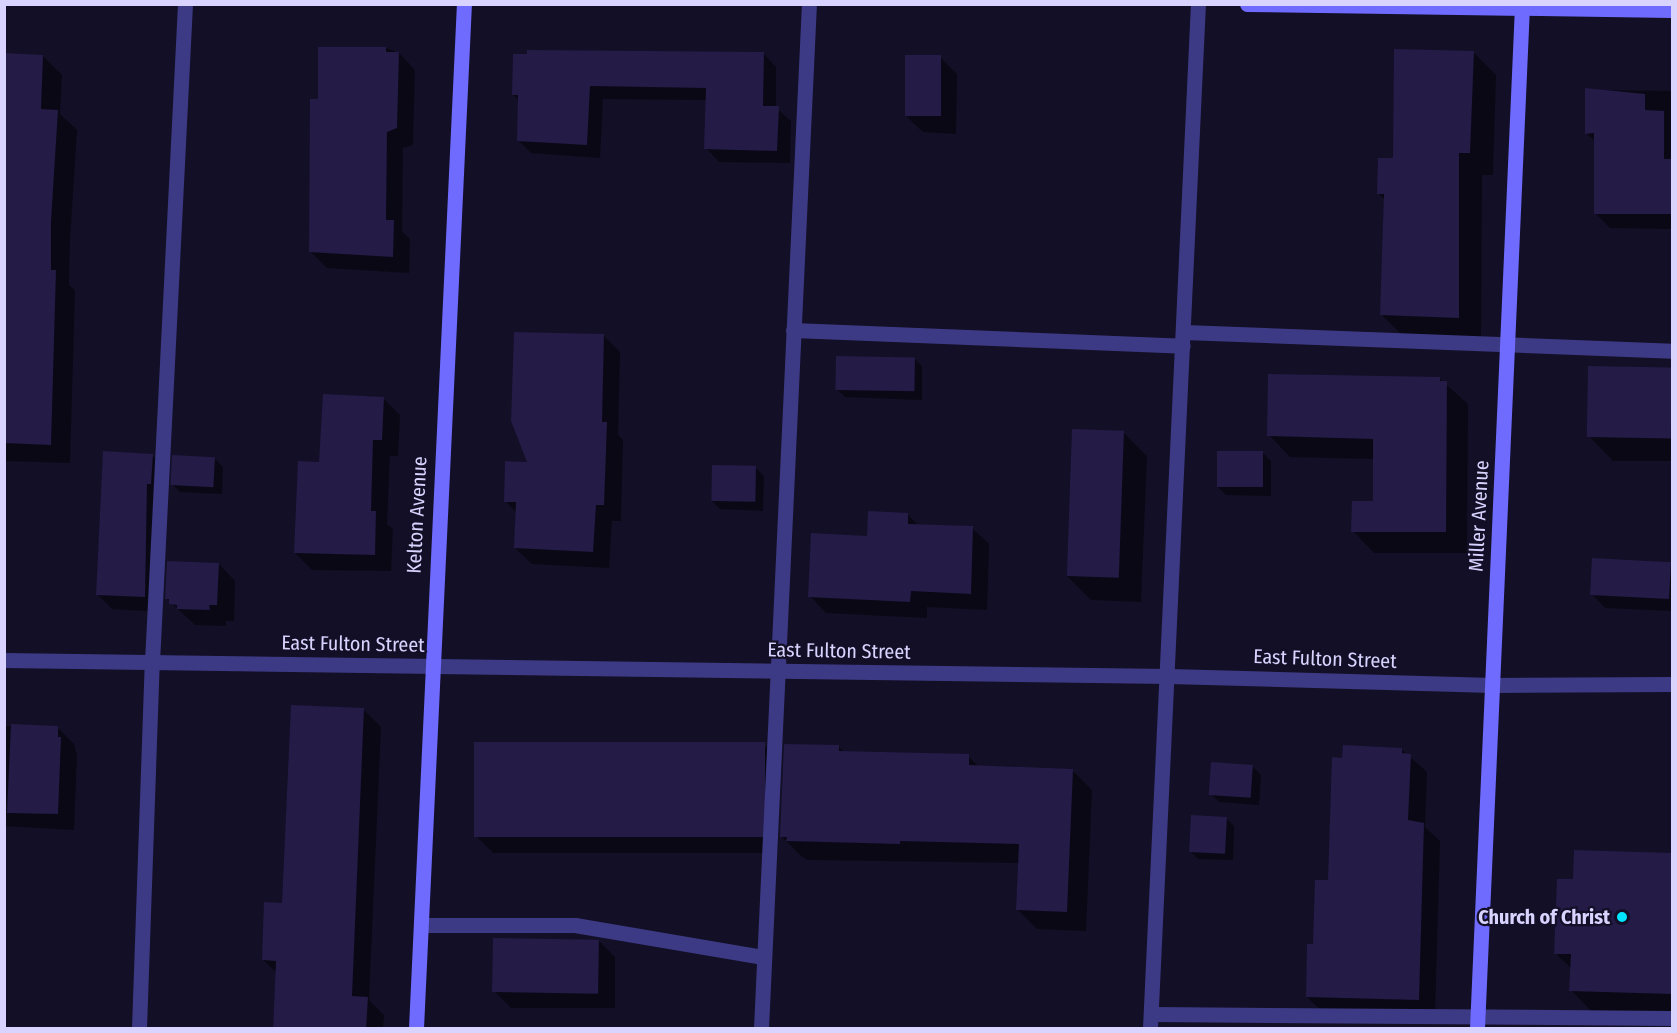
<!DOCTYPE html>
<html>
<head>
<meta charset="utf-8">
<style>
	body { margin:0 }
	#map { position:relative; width:1677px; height:1033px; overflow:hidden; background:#130f26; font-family:"Fira Sans Condensed",sans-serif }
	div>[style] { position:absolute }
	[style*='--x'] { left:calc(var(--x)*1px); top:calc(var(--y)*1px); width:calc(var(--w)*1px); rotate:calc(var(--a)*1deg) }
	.shadow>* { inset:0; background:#0007 }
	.building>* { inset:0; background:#241b47; transform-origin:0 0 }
	.service>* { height:15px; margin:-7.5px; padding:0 7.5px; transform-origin:7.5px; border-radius:7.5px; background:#3d3a85 }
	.minor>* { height:15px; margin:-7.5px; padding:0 7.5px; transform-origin:7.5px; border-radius:7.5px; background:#3d3a85 }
	.secondary>* { height:15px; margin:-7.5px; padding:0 7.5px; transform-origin:7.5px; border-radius:7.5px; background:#6f6bff }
	.dots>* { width:16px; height:16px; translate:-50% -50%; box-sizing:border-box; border:3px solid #130f26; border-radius:50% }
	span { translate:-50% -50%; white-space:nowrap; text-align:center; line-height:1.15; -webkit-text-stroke:4.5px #130f26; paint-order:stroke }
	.street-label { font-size:20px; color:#d9d4ff }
	.poi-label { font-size:20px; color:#d9d4ff; font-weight:700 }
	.right { translate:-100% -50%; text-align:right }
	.frame { position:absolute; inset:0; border:6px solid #d9d4ff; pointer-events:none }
</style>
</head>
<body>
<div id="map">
	<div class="shadow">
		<i style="clip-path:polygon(386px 48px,399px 53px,415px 70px,413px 145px,403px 148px,402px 231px,410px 239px,409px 273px,327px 268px,310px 251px,320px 101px)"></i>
		<i style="clip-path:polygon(763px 53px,776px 67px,776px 108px,791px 121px,790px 163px,719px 162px,706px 148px,707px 100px,603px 99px,600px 158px,531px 153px,518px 140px,519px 100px,513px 95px)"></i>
		<i style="clip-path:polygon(1474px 53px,1496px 75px,1493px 175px,1482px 175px,1481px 340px,1405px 338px,1382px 315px,1385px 200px,1379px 194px,1394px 160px)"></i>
		<i style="clip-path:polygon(4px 55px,43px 56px,62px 75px,60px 114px,77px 130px,70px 240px,69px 285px,75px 290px,70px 463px,4px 461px)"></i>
		<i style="clip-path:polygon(940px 57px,957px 74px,956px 134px,923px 132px,906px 116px)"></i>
		<i style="clip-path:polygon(1587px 90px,1672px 91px,1672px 229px,1610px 228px,1595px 213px,1596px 142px,1586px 133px)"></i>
		<i style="clip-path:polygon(603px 335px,620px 352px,618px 435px,623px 440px,621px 521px,612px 521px,609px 568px,532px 564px,515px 548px,517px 513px,505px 501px)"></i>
		<i style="clip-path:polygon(914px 358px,922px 366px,922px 400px,845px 397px,837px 389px)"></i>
		<i style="clip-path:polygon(1590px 367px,1672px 368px,1672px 461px,1613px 461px,1589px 436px)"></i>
		<i style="clip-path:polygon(1439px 378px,1468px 404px,1467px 553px,1374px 553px,1353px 531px,1374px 502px,1375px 459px,1290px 457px,1269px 435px)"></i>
		<i style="clip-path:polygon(383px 398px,400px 415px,398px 456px,390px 456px,387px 524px,393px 529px,391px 571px,312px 570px,295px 553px,321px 463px)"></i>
		<i style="clip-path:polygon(1123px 432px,1147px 456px,1141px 602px,1091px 600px,1067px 576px)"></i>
		<i style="clip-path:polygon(1263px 453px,1271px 461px,1271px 496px,1226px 495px,1218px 487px)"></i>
		<i style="clip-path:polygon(152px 455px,167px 470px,160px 612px,112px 609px,97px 594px)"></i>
		<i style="clip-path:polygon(215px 459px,223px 467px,222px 494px,180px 492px,172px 484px)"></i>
		<i style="clip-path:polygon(756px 468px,764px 476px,763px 511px,720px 509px,712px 501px)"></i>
		<i style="clip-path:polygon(907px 514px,918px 525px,972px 528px,989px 544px,987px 610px,927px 607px,927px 618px,826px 613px,810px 596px,868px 537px)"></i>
		<i style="clip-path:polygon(1594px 560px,1672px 563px,1672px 611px,1605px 608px,1592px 594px)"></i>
		<i style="clip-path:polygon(219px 564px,235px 581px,234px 621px,226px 621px,226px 626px,195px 625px,166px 598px)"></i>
		<i style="clip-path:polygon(364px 710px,381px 727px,369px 1000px,384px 1015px,383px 1028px,273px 1028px,277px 973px,263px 960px)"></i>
		<i style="clip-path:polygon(4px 726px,57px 727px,74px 744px,77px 755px,74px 830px,4px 826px)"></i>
		<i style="clip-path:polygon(764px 745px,781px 762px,776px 853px,493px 853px,476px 836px)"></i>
		<i style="clip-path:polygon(838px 746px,845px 753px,968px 756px,979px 767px,1073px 771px,1092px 790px,1086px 931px,1037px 929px,1017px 909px,1019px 863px,808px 860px,801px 856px,781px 836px)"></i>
		<i style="clip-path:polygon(1402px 750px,1427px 772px,1425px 827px,1440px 841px,1435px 1016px,1324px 1013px,1307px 997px,1329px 882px,1344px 759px)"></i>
		<i style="clip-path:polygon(1252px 766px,1261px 775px,1259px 805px,1219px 802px,1211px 794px)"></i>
		<i style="clip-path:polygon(1226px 818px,1234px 826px,1233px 860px,1198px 859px,1190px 851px)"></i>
		<i style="clip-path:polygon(1576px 852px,1672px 855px,1672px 1023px,1601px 1021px,1571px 990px,1572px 969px,1555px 953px,1575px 881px)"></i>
		<i style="clip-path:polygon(598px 940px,615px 957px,615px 1008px,511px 1008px,495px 992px)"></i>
	</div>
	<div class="building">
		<i style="clip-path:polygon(318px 47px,386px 47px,386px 52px,399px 52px,397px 128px,387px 132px,386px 220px,394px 220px,393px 257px,309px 252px,310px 99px,318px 99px)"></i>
		<i style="clip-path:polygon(1394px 49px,1474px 51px,1470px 153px,1459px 153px,1459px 318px,1380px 315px,1384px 194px,1377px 194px,1378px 158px,1393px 158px)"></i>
		<i style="clip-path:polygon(527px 50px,764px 52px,763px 106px,779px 106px,777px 151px,704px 149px,706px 88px,590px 86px,587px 145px,517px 141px,518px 95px,512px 95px,513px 54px,527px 54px)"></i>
		<i style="clip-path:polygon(4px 53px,43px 55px,41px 109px,58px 110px,51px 221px,51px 270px,56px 270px,51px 445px,4px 443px)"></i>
		<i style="left:905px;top:55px;width:36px;height:61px"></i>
		<i style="clip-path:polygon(1585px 88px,1645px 94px,1645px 110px,1664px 111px,1664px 159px,1672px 159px,1672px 214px,1594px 214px,1594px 133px,1585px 134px)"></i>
		<i style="clip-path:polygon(514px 332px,604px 334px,602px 422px,607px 422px,604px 505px,596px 505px,593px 552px,514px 548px,516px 502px,504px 502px,505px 461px,527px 462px,511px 421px)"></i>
		<i style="left:836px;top:356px;width:79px;height:34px;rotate:1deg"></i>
		<i style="left:1588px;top:366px;width:84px;height:71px;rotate:1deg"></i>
		<i style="clip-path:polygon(1268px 374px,1440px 377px,1440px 381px,1447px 381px,1446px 532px,1351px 532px,1352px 501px,1373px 501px,1373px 439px,1267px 436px)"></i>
		<i style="clip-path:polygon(323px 394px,384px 397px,382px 440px,373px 440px,371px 511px,376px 511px,375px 555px,294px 553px,298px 461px,319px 462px)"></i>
		<i style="left:1072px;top:429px;width:52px;height:147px;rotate:2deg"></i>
		<i style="clip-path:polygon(103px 451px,153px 454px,151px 484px,147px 484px,145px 597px,96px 595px)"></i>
		<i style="left:1217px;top:451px;width:46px;height:36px"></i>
		<i style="left:172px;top:455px;width:43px;height:30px;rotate:3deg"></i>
		<i style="left:712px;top:465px;width:44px;height:36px;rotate:1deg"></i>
		<i style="clip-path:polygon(868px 511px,908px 513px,908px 524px,973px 526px,971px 594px,911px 591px,910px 602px,808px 597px,811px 533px,867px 536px)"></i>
		<i style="left:1592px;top:558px;width:79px;height:37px;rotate:3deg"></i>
		<i style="clip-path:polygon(167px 561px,219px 563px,217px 605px,209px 605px,210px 610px,177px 609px,177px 605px,169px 604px,169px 599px,165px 599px)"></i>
		<i style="clip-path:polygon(291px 705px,364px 708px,352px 996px,368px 997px,366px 1029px,273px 1029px,276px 961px,262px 960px,264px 902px,282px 903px)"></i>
		<i style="clip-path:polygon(11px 724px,58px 726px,58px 737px,61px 737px,58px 814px,7px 813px)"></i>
		<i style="left:474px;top:742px;width:291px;height:95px"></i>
		<i style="clip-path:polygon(784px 744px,839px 745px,839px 751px,969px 754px,969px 765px,1073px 769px,1067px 912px,1016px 910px,1019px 844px,900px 841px,900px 844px,786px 841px,787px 837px,780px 837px)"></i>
		<i style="clip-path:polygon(1343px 745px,1402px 748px,1402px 753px,1411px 754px,1408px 820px,1424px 823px,1419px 1000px,1306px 997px,1307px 944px,1313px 944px,1315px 880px,1328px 880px,1332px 757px,1342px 758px)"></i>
		<i style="left:1211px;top:762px;width:42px;height:33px;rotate:4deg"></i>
		<i style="left:1191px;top:815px;width:36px;height:37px;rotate:3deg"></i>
		<i style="clip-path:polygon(1574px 850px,1672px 853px,1672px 994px,1569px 991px,1571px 954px,1554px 954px,1557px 879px,1573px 879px)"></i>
		<i style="left:493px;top:938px;width:106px;height:54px;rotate:1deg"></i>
	</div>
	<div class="service">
		<i style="--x:793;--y:330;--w:390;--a:2.3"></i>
		<i style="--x:1184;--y:332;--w:488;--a:2.2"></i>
		<i style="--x:421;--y:925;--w:154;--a:0"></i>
		<i style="--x:575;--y:925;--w:191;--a:9.7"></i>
		<i style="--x:1152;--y:1014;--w:520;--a:0.44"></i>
		<i style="--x:139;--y:1028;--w:366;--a:-88"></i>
		<i style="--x:152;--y:662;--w:659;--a:-87.13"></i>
		<i style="--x:761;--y:1028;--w:1025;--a:-87.32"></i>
		<i style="--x:1150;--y:1028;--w:1025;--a:-87.32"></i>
	</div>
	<div class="minor">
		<i style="--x:4;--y:660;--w:1165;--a:0.79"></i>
		<i style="--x:1169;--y:676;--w:324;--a:1.6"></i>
		<i style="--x:1493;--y:685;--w:179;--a:-0.3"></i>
	</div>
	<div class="secondary">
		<i style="--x:1247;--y:4;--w:425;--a:0.8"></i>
		<i style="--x:416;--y:1028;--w:1025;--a:-87.32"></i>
		<i style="--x:1477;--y:1028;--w:1025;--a:-87.48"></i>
	</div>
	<div class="dots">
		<i style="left:1622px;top:917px;background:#00e5ff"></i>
	</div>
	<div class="street-label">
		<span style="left:417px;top:515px;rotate:-87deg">Kelton Avenue</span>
		<span style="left:1479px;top:516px;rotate:-87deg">Miller Avenue</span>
		<span style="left:353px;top:644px;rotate:1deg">East Fulton Street</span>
		<span style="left:839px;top:651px;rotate:1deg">East Fulton Street</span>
		<span style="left:1325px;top:659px;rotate:2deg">East Fulton Street</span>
	</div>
	<div class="poi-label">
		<span class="right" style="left:1610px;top:917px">Church of Christ</span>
	</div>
	<div class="frame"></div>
</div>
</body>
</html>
